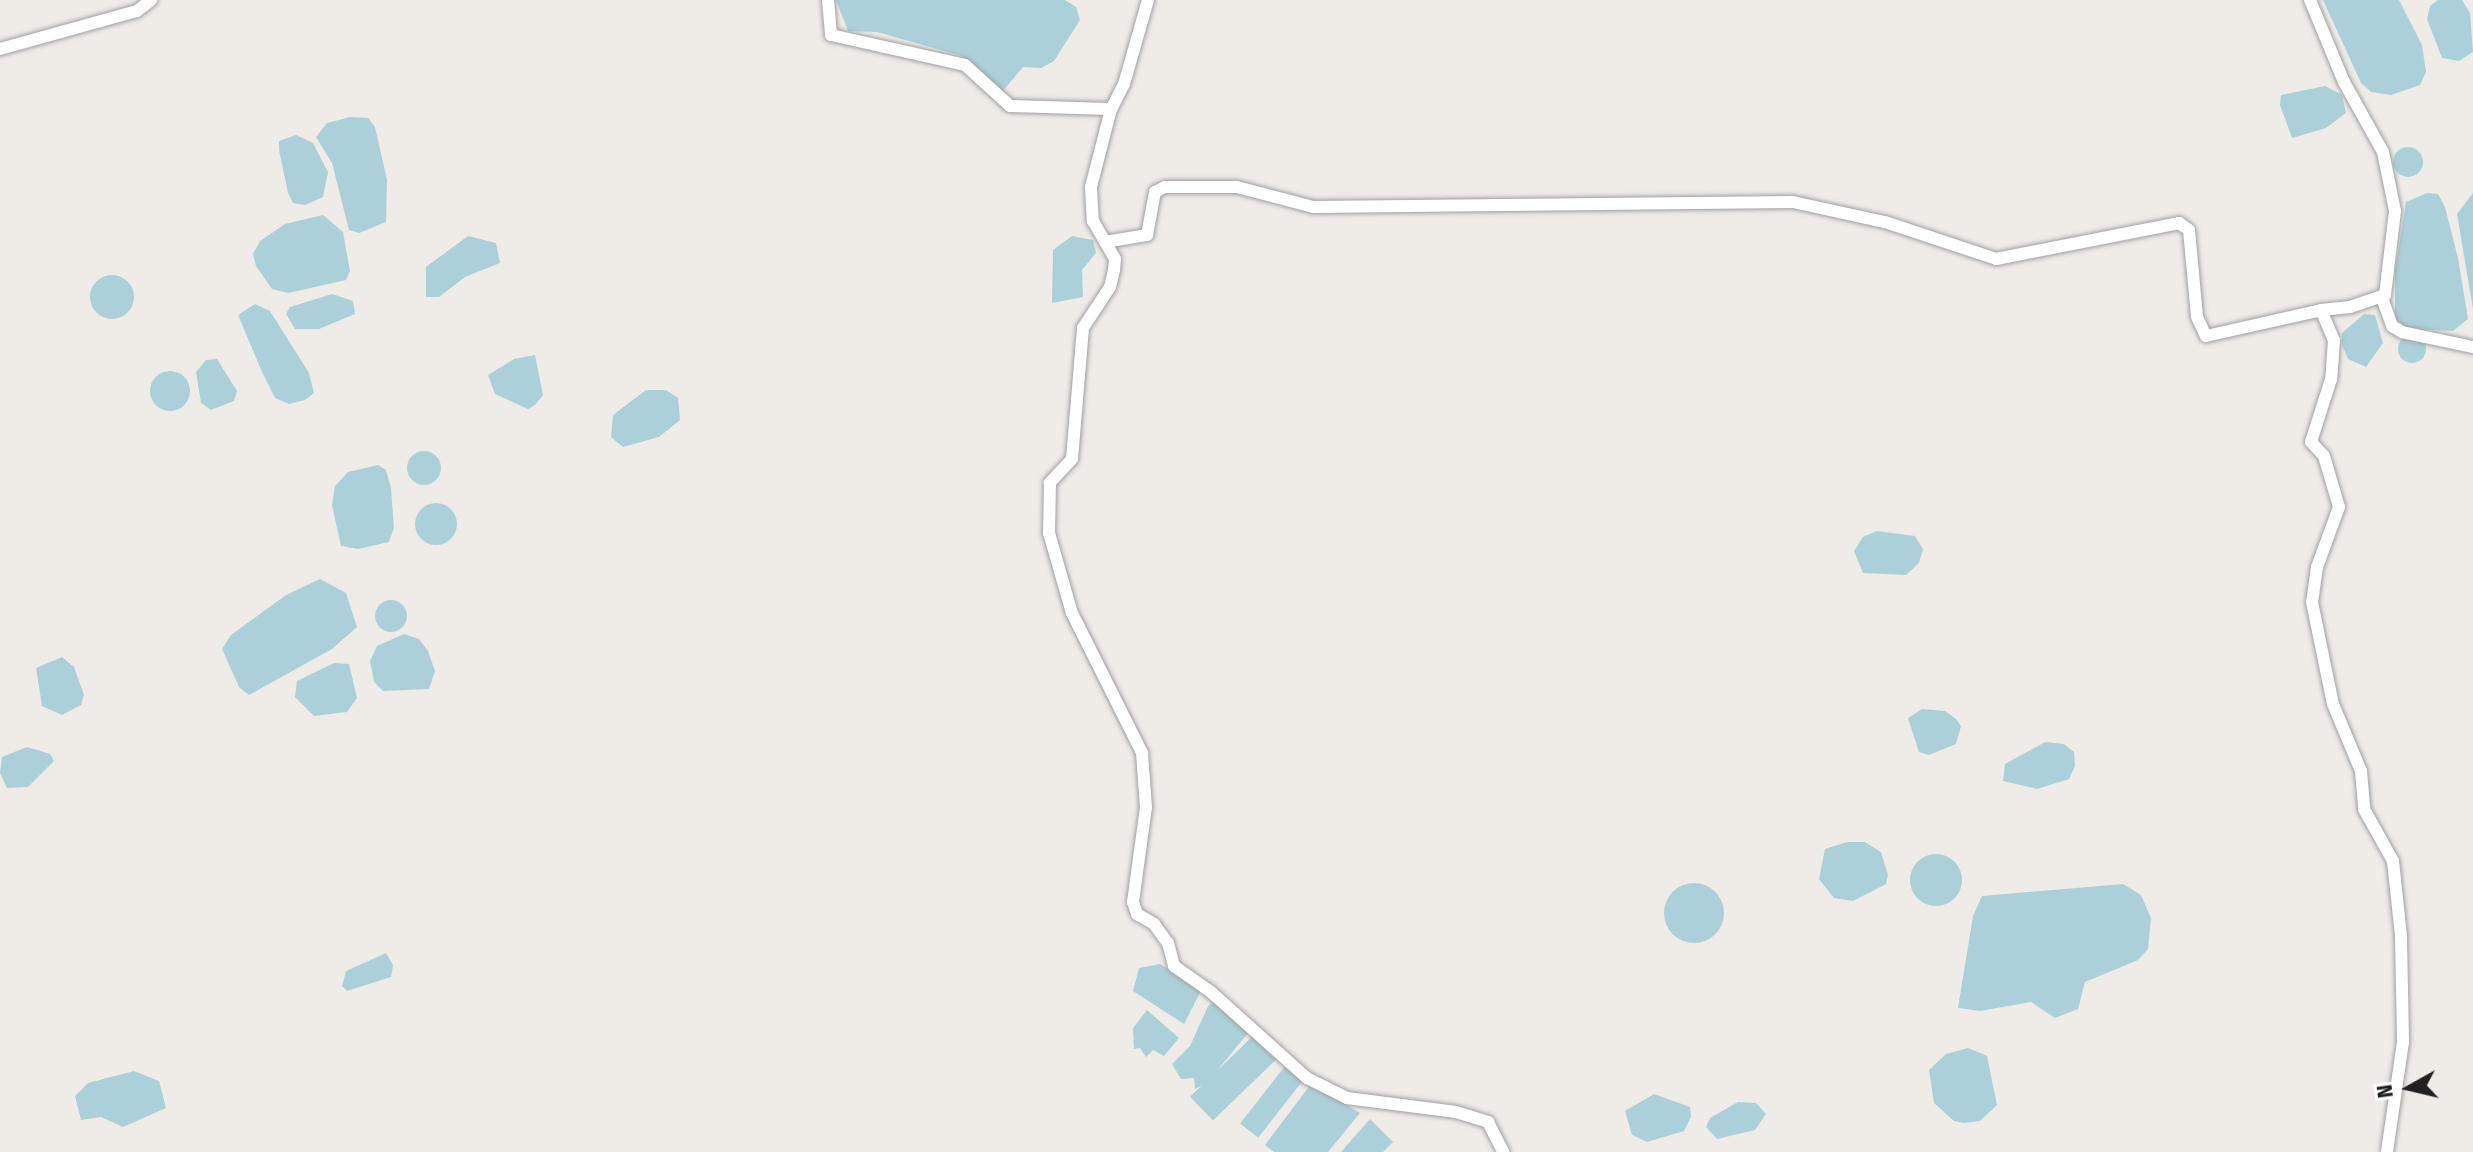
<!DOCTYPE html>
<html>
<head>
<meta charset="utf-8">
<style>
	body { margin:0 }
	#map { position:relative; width:2473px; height:1152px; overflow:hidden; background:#efece7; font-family:"Fira Sans Condensed",sans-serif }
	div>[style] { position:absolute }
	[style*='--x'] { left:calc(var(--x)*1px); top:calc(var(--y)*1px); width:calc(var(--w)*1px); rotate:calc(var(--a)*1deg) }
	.water>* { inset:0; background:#acd0d9; transform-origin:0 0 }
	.round { border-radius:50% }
	.roads { filter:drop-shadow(0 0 2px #a1a1a1) drop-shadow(0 0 2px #a1a1a1) }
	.minor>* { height:12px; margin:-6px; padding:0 6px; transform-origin:6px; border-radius:6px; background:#fff }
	span { translate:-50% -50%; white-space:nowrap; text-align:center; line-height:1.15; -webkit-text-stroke:7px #fff; paint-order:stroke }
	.north { position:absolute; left:2369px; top:1048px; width:80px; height:80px; -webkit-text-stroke:6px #fff; paint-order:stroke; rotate:262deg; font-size:22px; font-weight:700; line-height:32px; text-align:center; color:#202020 }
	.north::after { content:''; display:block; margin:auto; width:28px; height:36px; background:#202020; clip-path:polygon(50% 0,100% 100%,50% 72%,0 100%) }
</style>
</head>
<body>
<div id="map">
	<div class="water">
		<i style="clip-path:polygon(836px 0,1065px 0,1076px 7px,1080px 20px,1054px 61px,1041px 68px,1023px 67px,1002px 92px,962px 56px,877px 32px,848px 31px)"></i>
		<i style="clip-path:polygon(2323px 0,2399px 0,2422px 45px,2426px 72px,2420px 85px,2391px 95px,2371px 92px,2361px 83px)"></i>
		<i style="clip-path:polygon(2438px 0,2462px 0,2470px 13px,2473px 52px,2459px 61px,2442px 58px,2427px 19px,2430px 6px)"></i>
		<i style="clip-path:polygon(2325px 86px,2342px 95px,2346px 113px,2326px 128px,2292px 138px,2280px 105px,2281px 95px)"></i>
		<i style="clip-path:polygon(350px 117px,368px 118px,375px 127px,387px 180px,386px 222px,359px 233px,349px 230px,332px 163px,316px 137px,327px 123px)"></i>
		<i style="clip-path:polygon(296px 135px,313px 143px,328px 172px,323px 197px,305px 205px,293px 203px,288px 193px,279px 150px,279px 141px)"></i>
		<i class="round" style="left:2393px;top:147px;width:30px;height:30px"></i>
		<i style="clip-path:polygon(2427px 193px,2438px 194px,2445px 207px,2458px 258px,2468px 319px,2453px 331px,2411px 329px,2395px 320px,2395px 271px,2406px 202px)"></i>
		<i style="clip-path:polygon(2473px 193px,2473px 309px,2457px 214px)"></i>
		<i style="clip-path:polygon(323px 215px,343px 232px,350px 271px,346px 280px,288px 293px,272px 289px,256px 266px,253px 254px,260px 241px,285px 224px)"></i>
		<i style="clip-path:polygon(468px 236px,496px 243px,500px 263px,465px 277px,439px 297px,426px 297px,426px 267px)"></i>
		<i style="clip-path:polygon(1072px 236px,1093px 240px,1096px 253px,1082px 270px,1083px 297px,1052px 303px,1053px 250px)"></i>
		<i class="round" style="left:90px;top:275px;width:44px;height:44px"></i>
		<i style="clip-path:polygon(332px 294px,353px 301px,355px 314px,319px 329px,295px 329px,286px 314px,290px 307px)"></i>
		<i style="clip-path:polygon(255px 304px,270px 311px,309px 373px,314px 393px,305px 400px,289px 404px,275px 398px,262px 372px,238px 315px)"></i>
		<i style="clip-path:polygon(2364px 314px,2375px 315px,2383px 343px,2366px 367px,2348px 359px,2342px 345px,2342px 333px)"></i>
		<i class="round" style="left:2398px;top:335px;width:28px;height:28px"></i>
		<i style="clip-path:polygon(535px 355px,543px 395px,535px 405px,528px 409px,495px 394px,488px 375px,514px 359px)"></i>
		<i style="clip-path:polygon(217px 359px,237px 391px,234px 401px,211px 410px,201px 403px,196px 372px,206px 360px)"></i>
		<i class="round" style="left:150px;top:371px;width:40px;height:40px"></i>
		<i style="clip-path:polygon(646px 390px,666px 390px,678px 398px,680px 420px,659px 437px,623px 447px,611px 437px,613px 415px)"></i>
		<i class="round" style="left:407px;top:451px;width:34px;height:34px"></i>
		<i style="clip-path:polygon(378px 465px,386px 470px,391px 488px,394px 528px,389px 542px,358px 549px,341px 546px,332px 505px,335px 486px,348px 472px)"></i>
		<i class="round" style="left:415px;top:503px;width:42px;height:42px"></i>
		<i style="clip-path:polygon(1877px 531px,1915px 536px,1923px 549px,1919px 563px,1906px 575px,1863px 573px,1854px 551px,1863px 537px)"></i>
		<i style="clip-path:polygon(320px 579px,346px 593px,357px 627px,332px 649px,249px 695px,239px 687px,222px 649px,231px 635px,286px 595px)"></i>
		<i class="round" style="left:375px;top:600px;width:32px;height:32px"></i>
		<i style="clip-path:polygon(404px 634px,419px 639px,428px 651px,435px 671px,429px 689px,383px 691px,374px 682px,370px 661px,377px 646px)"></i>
		<i style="clip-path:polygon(62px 657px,74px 667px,84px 695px,81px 705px,62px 715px,42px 706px,36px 668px)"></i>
		<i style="clip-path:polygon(334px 663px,349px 664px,357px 698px,347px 712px,314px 716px,295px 697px,297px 681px)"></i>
		<i style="clip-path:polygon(1922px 709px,1945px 711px,1956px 719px,1961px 726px,1956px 744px,1929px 755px,1919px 752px,1908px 718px)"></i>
		<i style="clip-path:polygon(2045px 742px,2064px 744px,2074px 752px,2075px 766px,2069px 779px,2037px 789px,2003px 781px,2005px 764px)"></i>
		<i style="clip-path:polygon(27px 747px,50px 754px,54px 761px,28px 787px,7px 788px,0 773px,2px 757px)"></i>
		<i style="clip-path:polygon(1847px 842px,1865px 842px,1881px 852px,1888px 875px,1886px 884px,1853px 901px,1834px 898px,1819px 879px,1825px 849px)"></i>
		<i class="round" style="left:1910px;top:854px;width:52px;height:52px"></i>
		<i class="round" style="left:1664px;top:883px;width:60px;height:60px"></i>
		<i style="clip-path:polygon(2123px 884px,2141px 895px,2151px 918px,2148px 949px,2138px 960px,2085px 982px,2078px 1009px,2055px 1018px,2031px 1002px,1980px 1011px,1958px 1008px,1973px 916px,1982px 896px)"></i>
		<i style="clip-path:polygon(386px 953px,393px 965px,391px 977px,347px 991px,342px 986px,346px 971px)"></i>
		<i style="clip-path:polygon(1160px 964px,1202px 989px,1184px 1024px,1133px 991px,1139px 968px)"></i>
		<i style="clip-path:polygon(1216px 1001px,1248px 1033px,1207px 1083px,1195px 1089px,1194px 1078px,1181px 1079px,1172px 1064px,1190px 1046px,1208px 1006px)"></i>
		<i style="clip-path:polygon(1147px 1010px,1179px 1038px,1164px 1056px,1153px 1050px,1146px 1057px,1140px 1048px,1134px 1049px,1133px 1028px)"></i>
		<i style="left:1254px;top:1035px;width:33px;height:89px;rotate:46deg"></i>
		<i style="clip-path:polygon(1968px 1048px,1987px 1056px,1997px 1105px,1980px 1121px,1964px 1123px,1954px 1121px,1934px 1103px,1929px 1070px,1946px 1054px)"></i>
		<i style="left:1285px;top:1066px;width:23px;height:73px;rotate:38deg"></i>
		<i style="clip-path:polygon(134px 1071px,159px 1081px,166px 1108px,123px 1127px,101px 1117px,81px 1120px,75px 1096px,88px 1083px)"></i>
		<i style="clip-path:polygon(1311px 1084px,1360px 1113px,1328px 1152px,1274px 1152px,1265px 1145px)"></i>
		<i style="clip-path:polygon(1654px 1094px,1690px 1107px,1691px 1117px,1684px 1131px,1647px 1142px,1632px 1135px,1625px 1111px)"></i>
		<i style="clip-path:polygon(1738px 1102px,1756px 1103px,1766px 1114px,1755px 1130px,1717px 1139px,1706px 1127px,1710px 1118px)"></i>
		<i style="clip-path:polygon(1370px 1119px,1393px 1142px,1383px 1152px,1341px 1152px)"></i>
	</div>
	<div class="roads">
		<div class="minor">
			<i style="--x:828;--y:0;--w:35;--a:85"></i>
			<i style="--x:831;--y:35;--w:137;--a:12.6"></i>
			<i style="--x:965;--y:65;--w:61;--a:42.3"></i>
			<i style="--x:1010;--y:106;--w:101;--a:1.7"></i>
			<i style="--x:1148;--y:0;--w:87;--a:105.9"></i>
			<i style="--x:1124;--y:84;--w:28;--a:117"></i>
			<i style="--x:1111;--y:109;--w:81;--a:104.4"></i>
			<i style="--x:1091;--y:187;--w:34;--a:87"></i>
			<i style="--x:1093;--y:221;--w:44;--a:59.9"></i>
			<i style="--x:1115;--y:259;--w:11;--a:95"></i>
			<i style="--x:1114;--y:270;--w:17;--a:103"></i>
			<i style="--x:1110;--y:287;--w:49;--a:123.4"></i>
			<i style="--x:1083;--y:328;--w:131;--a:94.8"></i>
			<i style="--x:1072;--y:459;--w:33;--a:133"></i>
			<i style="--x:1050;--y:483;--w:50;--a:91.1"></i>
			<i style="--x:1049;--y:533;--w:83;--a:74"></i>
			<i style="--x:1072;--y:613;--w:157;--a:63.4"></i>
			<i style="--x:1142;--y:753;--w:54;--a:85.8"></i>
			<i style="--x:1146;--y:807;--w:96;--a:97.8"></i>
			<i style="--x:1133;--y:902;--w:13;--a:72"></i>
			<i style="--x:1137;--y:914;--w:20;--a:30"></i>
			<i style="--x:1154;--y:924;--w:24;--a:54"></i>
			<i style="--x:1168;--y:943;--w:24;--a:75"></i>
			<i style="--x:1174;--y:966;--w:45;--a:35.1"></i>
			<i style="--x:1211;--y:992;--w:129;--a:41.9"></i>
			<i style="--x:1307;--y:1078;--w:45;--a:26.6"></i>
			<i style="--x:1347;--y:1098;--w:110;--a:7.3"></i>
			<i style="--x:1456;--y:1112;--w:34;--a:17"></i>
			<i style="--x:1488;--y:1122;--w:34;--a:63"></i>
			<i style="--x:2310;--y:0;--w:89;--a:67.5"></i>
			<i style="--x:2344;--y:82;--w:80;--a:60.9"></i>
			<i style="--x:2383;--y:152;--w:60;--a:78.5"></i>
			<i style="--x:2395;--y:211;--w:85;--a:96.8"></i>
			<i style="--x:2385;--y:295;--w:37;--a:161"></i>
			<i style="--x:2350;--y:307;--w:29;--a:174"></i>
			<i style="--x:0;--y:49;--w:142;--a:-15.5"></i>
			<i style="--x:137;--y:11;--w:18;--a:-38"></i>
			<i style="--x:1105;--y:242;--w:43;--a:-9.5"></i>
			<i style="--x:1147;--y:235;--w:44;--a:-79.5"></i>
			<i style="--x:1155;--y:192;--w:11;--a:-27"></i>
			<i style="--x:1165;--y:187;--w:72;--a:0"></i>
			<i style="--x:1237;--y:187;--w:79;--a:14.7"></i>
			<i style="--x:1313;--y:207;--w:480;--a:-0.6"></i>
			<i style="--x:1793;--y:202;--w:94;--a:12.3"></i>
			<i style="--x:1885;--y:222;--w:117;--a:18.4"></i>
			<i style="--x:1996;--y:259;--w:187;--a:-11.1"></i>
			<i style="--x:2179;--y:223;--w:12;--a:35"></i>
			<i style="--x:2189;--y:230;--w:87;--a:84.7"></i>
			<i style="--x:2197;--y:317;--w:21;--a:65"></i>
			<i style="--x:2206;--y:336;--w:118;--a:-12.7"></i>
			<i style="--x:2321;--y:310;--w:33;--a:67"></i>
			<i style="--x:2334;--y:340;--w:39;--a:94"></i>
			<i style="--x:2331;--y:379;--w:66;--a:107.6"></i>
			<i style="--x:2311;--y:442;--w:19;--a:47"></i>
			<i style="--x:2324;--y:456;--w:53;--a:73.6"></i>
			<i style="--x:2339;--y:507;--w:64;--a:110.1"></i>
			<i style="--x:2317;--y:567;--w:35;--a:98"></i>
			<i style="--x:2312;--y:602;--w:104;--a:78.4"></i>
			<i style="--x:2333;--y:704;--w:73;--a:67.3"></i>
			<i style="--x:2361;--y:771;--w:38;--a:85"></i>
			<i style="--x:2364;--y:809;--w:60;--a:60.9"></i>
			<i style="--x:2393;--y:861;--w:75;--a:83.9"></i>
			<i style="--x:2401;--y:936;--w:106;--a:88.9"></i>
			<i style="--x:2403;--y:1042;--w:111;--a:98.3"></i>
			<i style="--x:2382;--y:298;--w:30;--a:70"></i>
			<i style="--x:2392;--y:326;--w:12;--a:31"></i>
			<i style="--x:2402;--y:332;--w:73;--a:11.9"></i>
		</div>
	</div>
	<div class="north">N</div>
</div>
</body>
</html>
